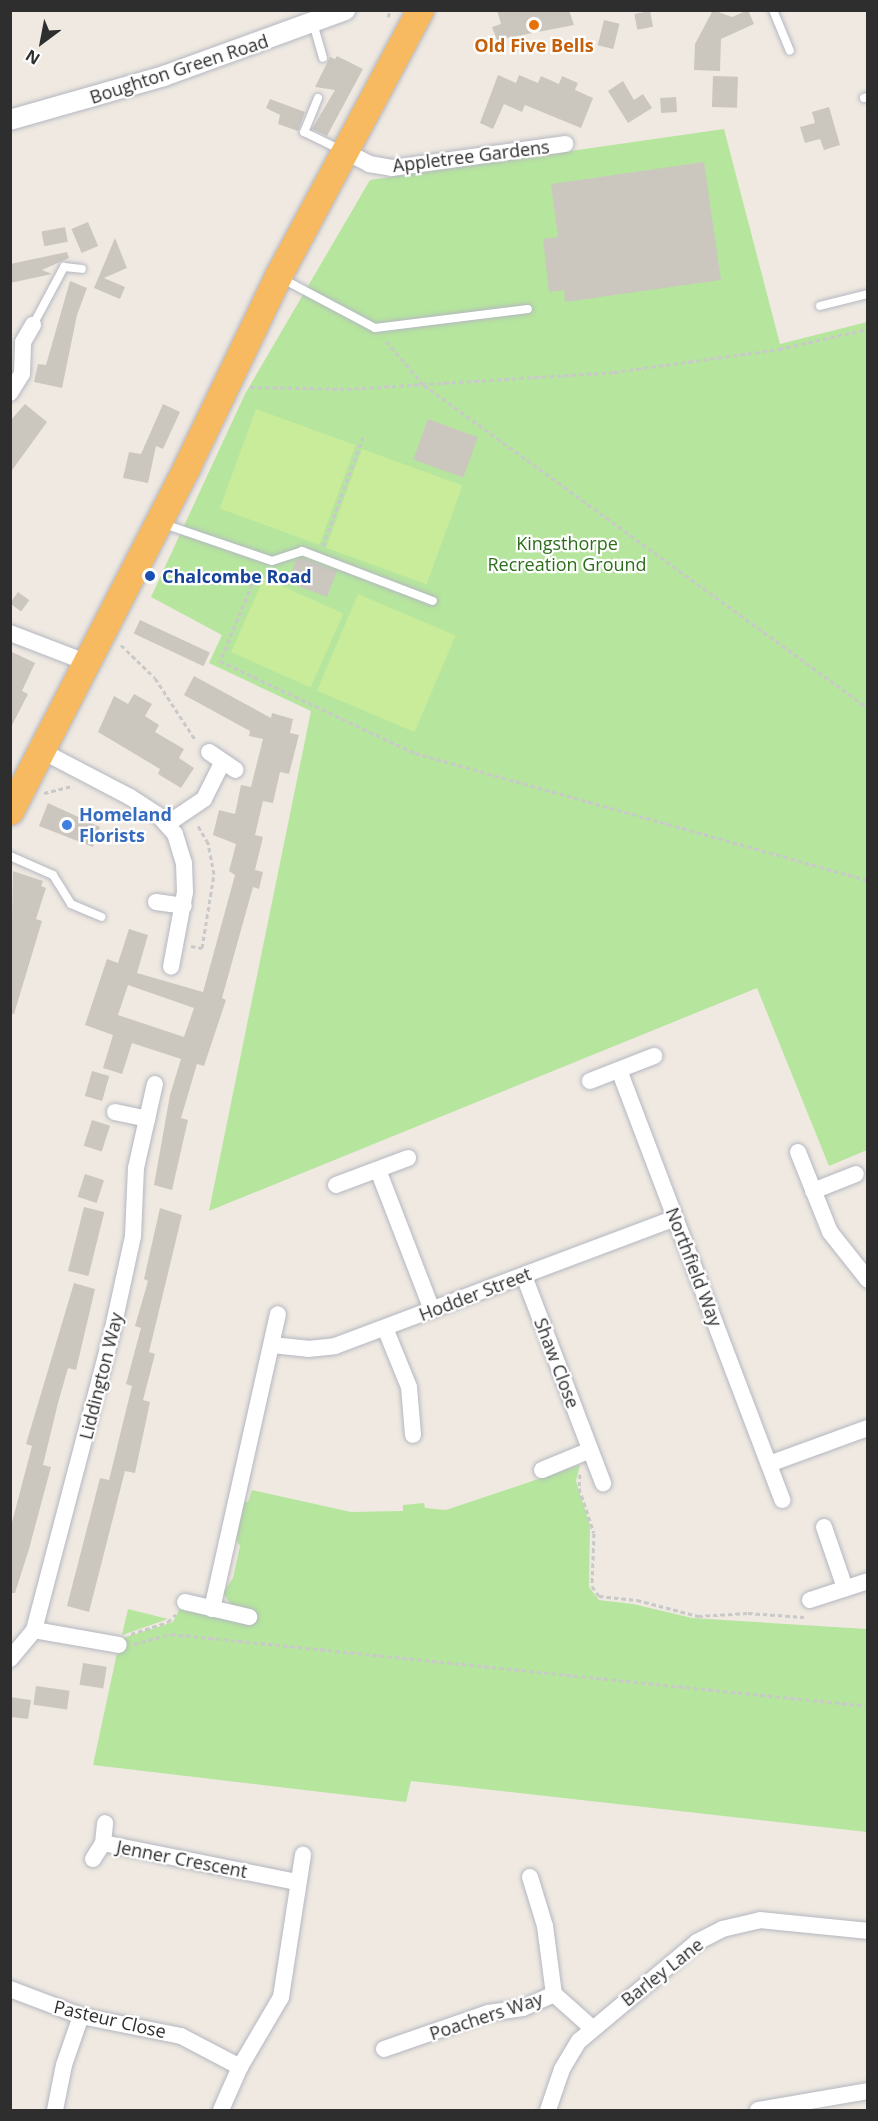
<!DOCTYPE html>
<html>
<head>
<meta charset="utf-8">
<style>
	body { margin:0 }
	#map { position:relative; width:878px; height:2121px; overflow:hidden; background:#efe9e1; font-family:"Open Sans",sans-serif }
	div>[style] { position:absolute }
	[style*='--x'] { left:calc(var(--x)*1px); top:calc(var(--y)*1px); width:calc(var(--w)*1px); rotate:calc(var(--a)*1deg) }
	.green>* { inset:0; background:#b6e59e }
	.pitch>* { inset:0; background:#c9ec9a; transform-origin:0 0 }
	.building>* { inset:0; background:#cbc7bf; transform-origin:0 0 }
	.path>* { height:3px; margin-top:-1.5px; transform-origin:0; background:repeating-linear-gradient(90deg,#c9c9c9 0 4.5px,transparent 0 7.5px) }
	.roads { filter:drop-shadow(0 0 2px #b4b7c1) drop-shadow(0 0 2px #b4b7c1) }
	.service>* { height:8px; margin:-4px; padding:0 4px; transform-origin:4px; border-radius:4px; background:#fff }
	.minor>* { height:16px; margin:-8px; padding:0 8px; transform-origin:8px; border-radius:8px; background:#fff }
	.tertiary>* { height:20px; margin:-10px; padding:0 10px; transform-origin:10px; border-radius:10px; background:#fff }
	.trunk>* { height:27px; margin:-13.5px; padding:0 13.5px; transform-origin:13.5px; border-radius:13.5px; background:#f8ba60 }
	.dots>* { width:16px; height:16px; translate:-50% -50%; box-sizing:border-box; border:3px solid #fff; border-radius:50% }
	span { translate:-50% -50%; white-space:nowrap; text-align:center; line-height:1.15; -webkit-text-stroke:4.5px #fff; paint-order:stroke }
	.food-label { font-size:18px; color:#c56008; font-weight:700 }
	.street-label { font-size:18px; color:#2e2e2e }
	.park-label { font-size:18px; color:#2c6e1b }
	.transit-label { font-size:18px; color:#164399; font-weight:700 }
	.left { translate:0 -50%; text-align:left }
	.shop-label { font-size:18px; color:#366cbe; font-weight:700 }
	.frame { position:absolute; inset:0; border:12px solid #2e2e2e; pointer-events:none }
	.north { position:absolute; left:12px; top:12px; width:60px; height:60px; -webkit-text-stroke:4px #fff; paint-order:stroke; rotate:212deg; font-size:16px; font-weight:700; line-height:24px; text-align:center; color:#2e2e2e }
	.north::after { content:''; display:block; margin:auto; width:21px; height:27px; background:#2e2e2e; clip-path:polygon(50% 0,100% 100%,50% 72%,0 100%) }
</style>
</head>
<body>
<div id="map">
	<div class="green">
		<i style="clip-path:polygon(724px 129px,780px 344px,867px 322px,867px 1150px,829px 1166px,757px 988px,209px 1211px,311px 711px,209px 663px,222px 635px,151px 597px,245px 394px,370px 180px)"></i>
		<i style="clip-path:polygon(580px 1465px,576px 1481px,590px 1525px,589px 1587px,599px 1600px,633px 1604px,692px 1618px,867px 1629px,867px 1832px,411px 1781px,406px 1802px,93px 1765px,120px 1639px,173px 1622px,180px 1608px,231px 1605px,223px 1593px,233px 1578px,240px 1546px,235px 1538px,244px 1501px,248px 1502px,252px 1490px,351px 1512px,403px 1511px,403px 1505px,424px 1503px,425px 1508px,446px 1510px)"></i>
		<i style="clip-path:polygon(128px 1609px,168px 1619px,122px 1635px)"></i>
	</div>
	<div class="pitch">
		<i style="left:256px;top:409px;width:106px;height:106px;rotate:20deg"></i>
		<i style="left:362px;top:449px;width:107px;height:105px;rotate:20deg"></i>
		<i style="left:264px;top:578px;width:87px;height:81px;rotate:24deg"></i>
		<i style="left:358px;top:594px;width:106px;height:105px;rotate:23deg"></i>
	</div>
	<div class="building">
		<i style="clip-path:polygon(497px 10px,569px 10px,574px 25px,497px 40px,492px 27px,501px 24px)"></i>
		<i style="clip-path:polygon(713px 10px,732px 17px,748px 10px,754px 24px,721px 39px,720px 71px,694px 70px,695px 44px)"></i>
		<i style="left:650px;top:11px;width:16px;height:16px;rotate:79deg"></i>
		<i style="left:604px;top:20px;width:16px;height:26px;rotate:14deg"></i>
		<i style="clip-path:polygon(337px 56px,363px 69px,327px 136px,312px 129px,335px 90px,315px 87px,330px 57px,335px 59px)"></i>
		<i style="clip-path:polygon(498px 75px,516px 83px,519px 75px,538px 83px,541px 76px,559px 84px,562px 76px,578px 83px,575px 90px,593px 98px,581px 128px,525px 105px,522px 112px,504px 104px,493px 129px,480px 123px)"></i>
		<i style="left:713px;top:76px;width:25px;height:31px;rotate:2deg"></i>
		<i style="clip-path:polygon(623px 81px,634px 100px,643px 94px,652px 108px,628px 123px,608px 91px)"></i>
		<i style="left:676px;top:97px;width:15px;height:16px;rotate:86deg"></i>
		<i style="clip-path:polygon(270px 99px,305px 112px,298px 131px,278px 124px,280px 115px,266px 108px)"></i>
		<i style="clip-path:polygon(829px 107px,840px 145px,824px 150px,820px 139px,805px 143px,800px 127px,815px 123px,812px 112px)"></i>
		<i style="clip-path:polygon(704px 162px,721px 280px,565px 302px,564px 290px,549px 292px,543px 239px,558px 237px,551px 184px)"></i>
		<i style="left:88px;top:222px;width:26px;height:18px;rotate:67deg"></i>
		<i style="left:65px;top:227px;width:15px;height:24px;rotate:79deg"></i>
		<i style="clip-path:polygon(115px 238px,127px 268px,104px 278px,125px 287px,120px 299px,94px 288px)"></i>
		<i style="clip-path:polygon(67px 252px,69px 258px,42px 270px,52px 274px,10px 283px,10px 264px)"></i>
		<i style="clip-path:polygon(70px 281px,87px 288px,77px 315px,62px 388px,34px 382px,38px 364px,46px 365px)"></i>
		<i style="clip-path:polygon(25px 404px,47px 422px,10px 473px,10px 421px)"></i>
		<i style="clip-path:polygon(163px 404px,180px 412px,163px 449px,156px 446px,148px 483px,123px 478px,129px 452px,141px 454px)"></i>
		<i style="left:428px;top:419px;width:53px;height:43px;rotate:20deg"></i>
		<i style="clip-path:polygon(302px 558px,337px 571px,327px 597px,288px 582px,296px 560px)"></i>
		<i style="left:18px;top:592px;width:14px;height:14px;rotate:36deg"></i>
		<i style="left:140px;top:620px;width:77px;height:15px;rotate:25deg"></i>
		<i style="clip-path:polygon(10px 651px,35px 663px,22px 691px,28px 694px,10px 729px)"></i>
		<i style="clip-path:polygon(evenodd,194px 676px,271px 718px,272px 713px,293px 719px,290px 733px,299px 735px,289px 774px,280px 772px,273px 803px,263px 801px,255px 835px,263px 837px,255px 870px,263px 872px,259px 889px,253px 887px,222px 998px,226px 1000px,204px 1066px,197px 1064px,181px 1118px,188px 1120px,172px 1190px,154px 1185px,170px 1095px,181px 1059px,132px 1043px,122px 1074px,103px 1068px,113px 1035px,85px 1025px,107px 959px,118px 963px,129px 929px,148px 935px,137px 973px,203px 992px,235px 875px,229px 871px,236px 844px,213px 835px,219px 810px,235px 814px,241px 785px,251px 787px,263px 739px,249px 736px,250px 731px,184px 695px,194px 676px,128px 985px,194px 1008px,184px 1037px,118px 1015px,128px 985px)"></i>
		<i style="clip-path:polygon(134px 694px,152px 704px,145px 716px,159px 725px,155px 732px,184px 749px,179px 758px,194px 768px,181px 788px,158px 774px,160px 769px,98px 732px,114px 696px,128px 704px)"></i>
		<i style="clip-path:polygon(48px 803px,100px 827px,93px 847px,39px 826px)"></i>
		<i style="clip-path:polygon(13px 871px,43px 881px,41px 886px,46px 888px,36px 919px,42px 921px,14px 1014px,10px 1014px)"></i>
		<i style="left:92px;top:1071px;width:18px;height:26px;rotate:16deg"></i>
		<i style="left:92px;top:1120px;width:19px;height:27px;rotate:18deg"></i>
		<i style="left:85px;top:1174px;width:20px;height:24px;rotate:18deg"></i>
		<i style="left:84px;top:1207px;width:21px;height:66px;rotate:14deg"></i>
		<i style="clip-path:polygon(160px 1208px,182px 1215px,149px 1352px,155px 1354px,143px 1400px,150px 1402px,135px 1473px,125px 1471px,89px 1612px,67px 1606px,100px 1478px,109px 1480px,132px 1386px,126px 1384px,141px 1328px,135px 1326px,148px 1281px,144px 1279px)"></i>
		<i style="clip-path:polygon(74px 1283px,95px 1289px,76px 1370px,68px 1368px,58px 1403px,43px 1465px,51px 1467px,29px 1549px,15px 1593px,10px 1593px,10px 1530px,32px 1446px,26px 1444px)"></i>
		<i style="left:83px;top:1663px;width:24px;height:22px;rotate:9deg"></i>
		<i style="left:36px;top:1686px;width:34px;height:19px;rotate:8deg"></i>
		<i style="clip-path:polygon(10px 1697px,31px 1700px,28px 1719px,10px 1717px)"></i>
	</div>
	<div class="path">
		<i style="--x:388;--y:17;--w:6;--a:-72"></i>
		<i style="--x:386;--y:341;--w:58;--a:49.2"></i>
		<i style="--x:424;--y:385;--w:549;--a:36.04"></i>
		<i style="--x:250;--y:387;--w:97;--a:1.2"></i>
		<i style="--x:347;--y:389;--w:268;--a:-3.6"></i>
		<i style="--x:614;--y:372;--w:167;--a:-7.9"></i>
		<i style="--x:779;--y:349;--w:91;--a:-12.7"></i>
		<i style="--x:323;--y:546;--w:116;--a:-69.8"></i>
		<i style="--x:258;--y:570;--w:99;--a:112.7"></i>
		<i style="--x:220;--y:661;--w:216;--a:25.3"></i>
		<i style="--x:415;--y:753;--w:470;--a:15.7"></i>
		<i style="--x:121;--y:645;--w:47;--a:44.1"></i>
		<i style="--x:155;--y:678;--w:75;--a:56.9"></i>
		<i style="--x:44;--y:793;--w:30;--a:-14"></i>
		<i style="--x:191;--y:946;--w:11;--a:10"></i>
		<i style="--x:202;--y:948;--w:75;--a:-80.8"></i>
		<i style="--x:214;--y:874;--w:32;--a:-101"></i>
		<i style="--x:208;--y:843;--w:22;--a:-120"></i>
		<i style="--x:580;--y:1474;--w:14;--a:94"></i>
		<i style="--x:579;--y:1488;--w:47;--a:71.6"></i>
		<i style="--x:594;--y:1533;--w:53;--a:92.2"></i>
		<i style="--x:592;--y:1586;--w:12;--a:55"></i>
		<i style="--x:599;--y:1596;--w:38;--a:6"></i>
		<i style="--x:637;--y:1600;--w:63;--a:14.7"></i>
		<i style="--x:698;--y:1616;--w:50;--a:-3.4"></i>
		<i style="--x:748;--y:1613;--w:56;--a:4.1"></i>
		<i style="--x:131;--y:1634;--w:39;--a:-18"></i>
		<i style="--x:168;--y:1622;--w:11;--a:-45"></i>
		<i style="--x:134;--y:1644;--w:38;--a:-15"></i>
		<i style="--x:171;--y:1634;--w:701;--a:5.9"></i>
	</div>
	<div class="roads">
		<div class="service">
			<i style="--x:773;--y:10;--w:44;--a:67.5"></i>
			<i style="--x:313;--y:23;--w:36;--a:74"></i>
			<i style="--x:318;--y:98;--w:37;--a:112"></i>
			<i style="--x:304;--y:132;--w:41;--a:25.9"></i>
			<i style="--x:864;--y:98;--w:4;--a:-14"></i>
			<i style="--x:281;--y:278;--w:106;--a:28"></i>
			<i style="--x:375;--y:328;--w:154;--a:-7.1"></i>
			<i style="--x:820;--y:306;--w:49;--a:-14"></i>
			<i style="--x:33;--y:325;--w:66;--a:-61.9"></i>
			<i style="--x:64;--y:267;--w:18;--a:6"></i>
			<i style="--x:161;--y:523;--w:117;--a:18.9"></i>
			<i style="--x:272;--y:561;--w:32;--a:-18"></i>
			<i style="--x:302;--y:551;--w:140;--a:20.9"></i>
			<i style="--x:10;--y:856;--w:47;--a:23.8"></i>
			<i style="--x:53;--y:875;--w:34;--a:58"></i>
			<i style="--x:71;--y:904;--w:33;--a:23"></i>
		</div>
		<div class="minor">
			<i style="--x:344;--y:151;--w:28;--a:27"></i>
			<i style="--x:369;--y:164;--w:23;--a:10"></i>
			<i style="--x:392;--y:168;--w:175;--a:-7.9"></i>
			<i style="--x:10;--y:393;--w:22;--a:-58"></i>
			<i style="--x:22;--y:374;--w:32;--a:-88"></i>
			<i style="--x:23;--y:342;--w:20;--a:-60"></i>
			<i style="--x:10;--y:633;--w:84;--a:21"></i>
			<i style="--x:42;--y:751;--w:99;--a:27.6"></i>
			<i style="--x:130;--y:797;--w:33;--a:33"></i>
			<i style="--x:158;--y:815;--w:25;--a:48"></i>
			<i style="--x:175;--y:834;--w:30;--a:73"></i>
			<i style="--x:184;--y:863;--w:29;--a:88"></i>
			<i style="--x:185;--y:892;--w:76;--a:100.6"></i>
			<i style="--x:209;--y:752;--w:32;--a:34"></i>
			<i style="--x:167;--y:824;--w:45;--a:-34"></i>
			<i style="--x:204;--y:799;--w:40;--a:-63.4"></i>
			<i style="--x:156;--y:902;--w:28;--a:8"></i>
			<i style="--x:619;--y:1070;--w:460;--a:69.2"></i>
			<i style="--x:590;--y:1081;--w:69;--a:-21.3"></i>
			<i style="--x:115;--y:1112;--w:33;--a:12"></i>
			<i style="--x:798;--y:1152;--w:86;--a:68.2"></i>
			<i style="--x:830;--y:1232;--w:61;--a:51.6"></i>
			<i style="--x:378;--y:1170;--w:150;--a:68.9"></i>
			<i style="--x:336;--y:1185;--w:77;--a:-20.6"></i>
			<i style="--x:813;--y:1191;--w:46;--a:-21.6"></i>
			<i style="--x:524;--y:1276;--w:222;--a:69.1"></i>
			<i style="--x:385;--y:1328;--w:64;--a:67.9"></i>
			<i style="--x:409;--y:1387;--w:48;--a:85.2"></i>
			<i style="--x:272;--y:1345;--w:36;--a:6"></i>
			<i style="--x:308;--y:1349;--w:27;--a:-6"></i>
			<i style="--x:335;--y:1346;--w:363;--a:-20.6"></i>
			<i style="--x:769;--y:1464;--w:105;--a:-20"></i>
			<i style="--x:542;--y:1470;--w:52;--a:-22.6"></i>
			<i style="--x:824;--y:1527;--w:65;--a:71"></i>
			<i style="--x:810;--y:1600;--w:61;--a:-18.1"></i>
			<i style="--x:185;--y:1602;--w:66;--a:13.2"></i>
			<i style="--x:212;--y:1609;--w:302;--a:-77.4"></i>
			<i style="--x:34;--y:1630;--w:86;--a:10"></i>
			<i style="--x:10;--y:1659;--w:38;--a:-50"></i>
			<i style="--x:34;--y:1630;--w:312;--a:-75.3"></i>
			<i style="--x:113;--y:1328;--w:94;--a:-77.7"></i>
			<i style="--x:133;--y:1236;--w:68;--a:-87.5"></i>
			<i style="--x:136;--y:1168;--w:86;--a:-77.3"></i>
			<i style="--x:103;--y:1843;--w:198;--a:11.4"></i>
			<i style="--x:93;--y:1859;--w:19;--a:-58"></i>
			<i style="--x:103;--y:1843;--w:20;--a:-84"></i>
			<i style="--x:530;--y:1877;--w:51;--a:73"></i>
			<i style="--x:545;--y:1926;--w:69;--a:82.5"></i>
			<i style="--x:554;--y:1994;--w:51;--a:41.8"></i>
			<i style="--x:10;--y:1989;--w:76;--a:20.8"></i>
			<i style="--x:81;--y:2016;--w:102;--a:11.3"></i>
			<i style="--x:181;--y:2036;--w:67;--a:27.7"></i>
			<i style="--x:384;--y:2049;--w:110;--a:-19.1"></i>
			<i style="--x:488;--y:2013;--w:35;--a:-8"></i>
			<i style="--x:523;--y:2008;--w:34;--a:-24"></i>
			<i style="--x:55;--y:2110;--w:46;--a:-78.7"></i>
			<i style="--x:64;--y:2065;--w:52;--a:-70.9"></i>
			<i style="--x:221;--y:2110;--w:47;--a:-66.2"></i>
			<i style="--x:240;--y:2067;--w:81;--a:-59.6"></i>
			<i style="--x:281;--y:1997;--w:144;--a:-81.2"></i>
			<i style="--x:548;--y:2110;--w:43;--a:-71.1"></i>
			<i style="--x:562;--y:2069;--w:33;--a:-59"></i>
			<i style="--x:579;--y:2041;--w:154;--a:-40"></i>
			<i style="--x:697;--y:1942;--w:28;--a:-27"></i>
			<i style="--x:722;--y:1929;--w:39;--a:-13"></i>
			<i style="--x:760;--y:1920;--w:109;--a:5.8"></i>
			<i style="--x:758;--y:2110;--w:112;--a:-9.8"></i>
		</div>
		<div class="tertiary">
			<i style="--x:10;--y:120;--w:160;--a:-15.9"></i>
			<i style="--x:164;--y:76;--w:193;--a:-20"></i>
		</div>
		<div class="trunk">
			<i style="--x:10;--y:811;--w:388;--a:-62.8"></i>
			<i style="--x:187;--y:466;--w:211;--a:-64.4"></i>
			<i style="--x:278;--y:276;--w:302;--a:-61.9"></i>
		</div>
	</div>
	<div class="dots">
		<i style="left:534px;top:25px;background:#e8710a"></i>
		<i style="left:150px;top:576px;background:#1a4fb4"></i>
		<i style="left:67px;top:825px;background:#3f7fe0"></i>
	</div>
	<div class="food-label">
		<span style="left:534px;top:45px">Old Five Bells</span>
	</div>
	<div class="street-label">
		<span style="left:179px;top:69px;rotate:-18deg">Boughton Green Road</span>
		<span style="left:471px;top:156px;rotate:-7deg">Appletree Gardens</span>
		<span style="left:694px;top:1267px;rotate:69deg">Northfield Way</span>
		<span style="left:475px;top:1294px;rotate:-21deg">Hodder Street</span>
		<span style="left:557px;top:1363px;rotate:69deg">Shaw Close</span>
		<span style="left:101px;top:1376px;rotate:-76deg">Liddington Way</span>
		<span style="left:182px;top:1859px;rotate:11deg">Jenner Crescent</span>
		<span style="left:662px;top:1972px;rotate:-38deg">Barley Lane</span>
		<span style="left:486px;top:2016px;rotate:-18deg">Poachers Way</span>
		<span style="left:110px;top:2019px;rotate:13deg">Pasteur Close</span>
	</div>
	<div class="park-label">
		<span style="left:567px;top:554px">Kingsthorpe<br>Recreation Ground</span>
	</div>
	<div class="transit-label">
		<span class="left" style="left:162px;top:576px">Chalcombe Road</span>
	</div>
	<div class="shop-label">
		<span class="left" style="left:79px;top:825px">Homeland<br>Florists</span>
	</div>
	<div class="frame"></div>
	<div class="north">N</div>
</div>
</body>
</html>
